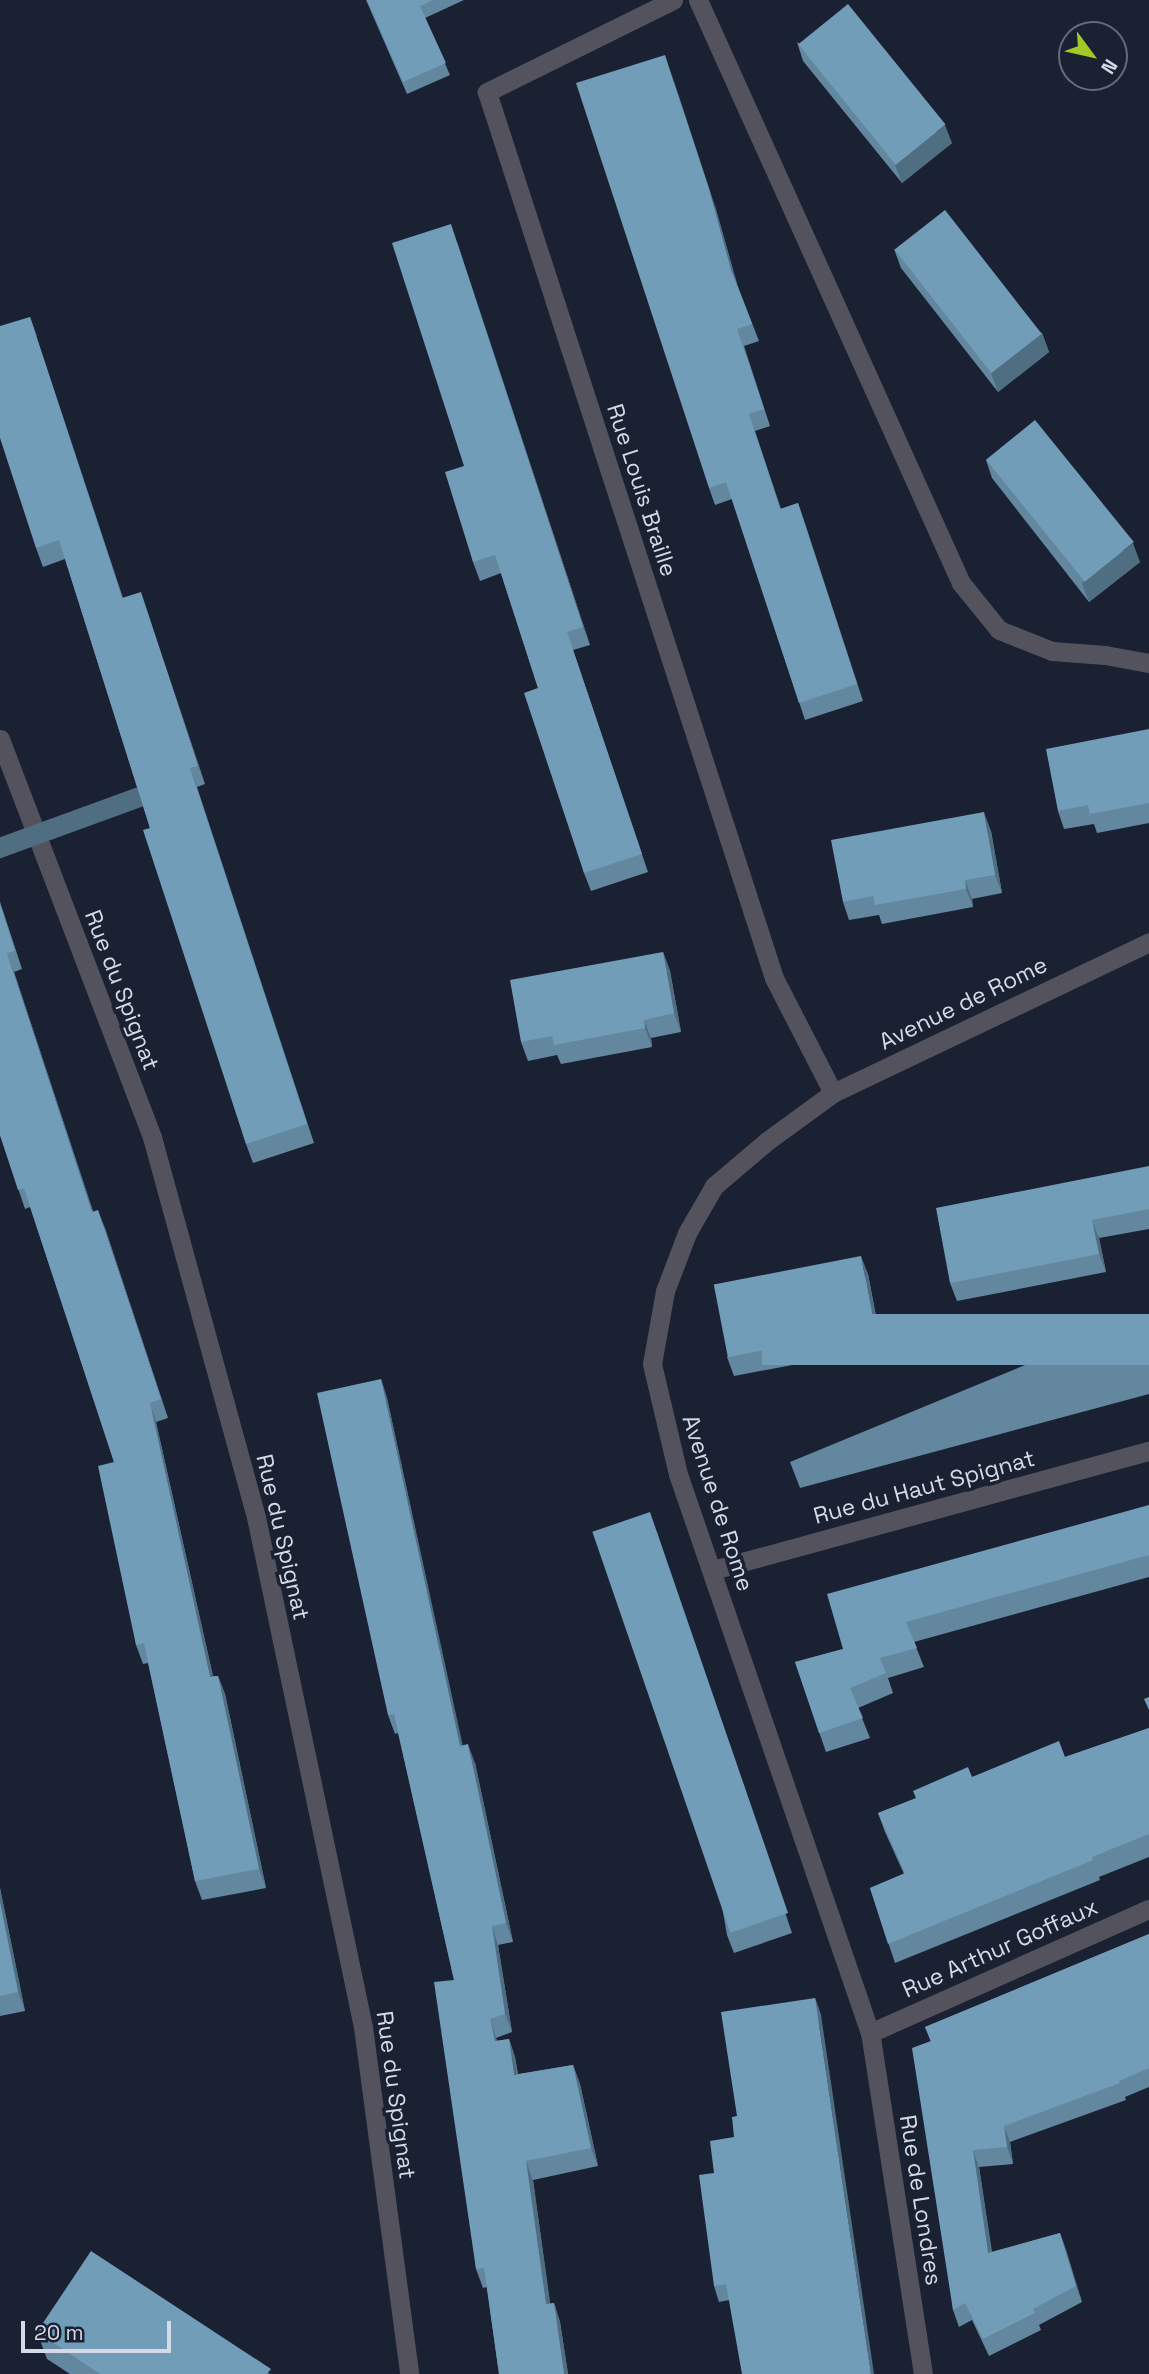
<!DOCTYPE html>
<html>
<head>
<meta charset="utf-8">
<style>
	body { margin:0 }
	#map { position:relative; width:1149px; height:2374px; overflow:hidden; background:#1a2133; font-family:"Space Grotesk",sans-serif }
	div>[style] { position:absolute }
	[style*='--x'] { left:calc(var(--x)*1px); top:calc(var(--y)*1px); width:calc(var(--w)*1px); rotate:calc(var(--a)*1deg) }
	.minor>* { height:19px; margin:-9.5px; padding:0 9.5px; transform-origin:9.5px; border-radius:9.5px; background:#54525c }
	.wall>* { inset:0; background:#62879f }
	.shaded-wall>* { inset:0; background:#506e82; transform-origin:0 0 }
	.building>* { inset:0; background:#729db9; transform-origin:0 0 }
	span { translate:-50% -50%; white-space:nowrap; text-align:center; line-height:1.15; -webkit-text-stroke:7px #1a2133; paint-order:stroke }
	.street-label { font-size:23px; color:#d5dae6 }
	.north { position:absolute; left:1058px; top:21px; width:70px; height:70px; box-sizing:border-box; background:#1a2133; border:2px solid #656b7b; border-radius:50%; rotate:123deg; font-size:19px; font-weight:700; line-height:28px; text-align:center; color:#d5dae6 }
	.north::after { content:''; display:block; margin:auto; width:24px; height:32px; background:#a2c928; clip-path:polygon(50% 0,100% 100%,50% 72%,0 100%) }
	.scale { position:absolute; left:21px; top:2321px; width:150px; height:32px; box-sizing:border-box; border:4px solid #d5dae6; border-top:0; padding-left:9px; font-size:21px; line-height:24px; white-space:nowrap; color:#d5dae6; -webkit-text-stroke:5px #1a2133; paint-order:stroke }
</style>
</head>
<body>
<div id="map">
	<div class="minor">
		<i style="--x:673;--y:0;--w:208;--a:153.7"></i>
		<i style="--x:487;--y:92;--w:931;--a:72.05"></i>
		<i style="--x:774;--y:978;--w:129;--a:62.8"></i>
		<i style="--x:698;--y:0;--w:640;--a:65.72"></i>
		<i style="--x:961;--y:583;--w:60;--a:51"></i>
		<i style="--x:999;--y:630;--w:57;--a:21.6"></i>
		<i style="--x:1052;--y:651;--w:53;--a:4.3"></i>
		<i style="--x:1105;--y:655;--w:45;--a:10.3"></i>
		<i style="--x:0;--y:739;--w:426;--a:69.1"></i>
		<i style="--x:152;--y:1137;--w:394;--a:74.7"></i>
		<i style="--x:256;--y:1517;--w:521;--a:78.15"></i>
		<i style="--x:363;--y:2027;--w:350;--a:82.4"></i>
		<i style="--x:713;--y:1570;--w:452;--a:-15.3"></i>
		<i style="--x:870;--y:2033;--w:305;--a:-24"></i>
		<i style="--x:923;--y:2374;--w:345;--a:-98.8"></i>
		<i style="--x:870;--y:2033;--w:591;--a:-108.96"></i>
		<i style="--x:678;--y:1474;--w:113;--a:-103.3"></i>
		<i style="--x:652;--y:1364;--w:74;--a:-79.9"></i>
		<i style="--x:665;--y:1291;--w:62;--a:-69.2"></i>
		<i style="--x:687;--y:1233;--w:54;--a:-60.1"></i>
		<i style="--x:714;--y:1186;--w:70;--a:-40.3"></i>
		<i style="--x:767;--y:1141;--w:82;--a:-36"></i>
		<i style="--x:833;--y:1093;--w:350;--a:-25.5"></i>
	</div>
	<div class="wall">
		<i style="clip-path:polygon(366px 0,464px 0,425px 18px,450px 75px,407px 94px)"></i>
		<i style="clip-path:polygon(797px 42px,952px 143px,902px 183px,803px 61px)"></i>
		<i style="clip-path:polygon(715px 206px,737px 284px,759px 341px,744px 346px,770px 426px,755px 431px,781px 509px,798px 503px,863px 701px,805px 720px,732px 499px,715px 505px,709px 488px)"></i>
		<i style="clip-path:polygon(457px 242px,590px 645px,573px 650px,648px 872px,591px 891px,584px 873px,538px 688px,501px 573px,480px 581px,473px 562px,464px 466px)"></i>
		<i style="clip-path:polygon(894px 249px,1042px 333px,1049px 352px,998px 392px,901px 268px)"></i>
		<i style="clip-path:polygon(30px 317px,123px 598px,147px 611px,205px 784px,197px 787px,314px 1143px,253px 1163px,246px 1144px,150px 828px,65px 559px,43px 567px,36px 548px)"></i>
		<i style="clip-path:polygon(986px 460px,1140px 562px,1089px 602px,992px 478px)"></i>
		<i style="clip-path:polygon(1149px 729px,1149px 823px,1097px 833px,1094px 824px,1064px 829px,1058px 811px)"></i>
		<i style="clip-path:polygon(991px 831px,1002px 893px,972px 899px,973px 907px,882px 924px,879px 915px,849px 920px,843px 902px)"></i>
		<i style="clip-path:polygon(0 902px,22px 969px,14px 972px,93px 1211px,105px 1228px,168px 1418px,156px 1422px,213px 1676px,218px 1676px,225px 1694px,266px 1888px,202px 1900px,195px 1881px,148px 1663px,143px 1664px,136px 1645px,114px 1462px,30px 1207px,25px 1209px,0 1135px)"></i>
		<i style="clip-path:polygon(663px 952px,670px 971px,681px 1032px,651px 1038px,652px 1047px,561px 1064px,557px 1055px,528px 1061px,521px 1042px)"></i>
		<i style="clip-path:polygon(1149px 1166px,1149px 1229px,1099px 1238px,1106px 1272px,957px 1301px,950px 1283px)"></i>
		<i style="clip-path:polygon(868px 1274px,882px 1348px,734px 1376px,727px 1357px)"></i>
		<i style="clip-path:polygon(1149px 1314px,1149px 1394px,800px 1488px,790px 1462px)"></i>
		<i style="clip-path:polygon(381px 1379px,387px 1398px,462px 1746px,475px 1763px,513px 1942px,498px 1945px,512px 2032px,496px 2038px,497px 2041px,509px 2039px,515px 2057px,518px 2074px,573px 2065px,580px 2084px,598px 2166px,533px 2180px,550px 2304px,554px 2303px,560px 2322px,568px 2374px,499px 2374px,487px 2287px,483px 2288px,476px 2269px,454px 1980px,398px 1733px,395px 1734px,388px 1715px)"></i>
		<i style="clip-path:polygon(1149px 1505px,1149px 1577px,914px 1642px,924px 1667px,888px 1678px,893px 1693px,858px 1708px,870px 1738px,826px 1752px,795px 1662px,843px 1649px)"></i>
		<i style="clip-path:polygon(656px 1530px,792px 1933px,734px 1953px,727px 1935px)"></i>
		<i style="clip-path:polygon(1149px 1728px,1149px 1857px,1099px 1877px,1100px 1880px,895px 1963px,870px 1888px,904px 1874px,885px 1832px,878px 1813px,972px 1777px,1065px 1757px)"></i>
		<i style="clip-path:polygon(0 1888px,25px 2011px,0 2016px)"></i>
		<i style="clip-path:polygon(1149px 1934px,1149px 2087px,1125px 2097px,1126px 2100px,1010px 2142px,1013px 2164px,979px 2167px,992px 2252px,1060px 2233px,1082px 2302px,1039px 2325px,1041px 2330px,989px 2356px,972px 2320px,959px 2327px,953px 2310px,931px 2042px,925px 2027px)"></i>
		<i style="clip-path:polygon(815px 1998px,821px 2015px,729px 2300px,719px 2302px,714px 2286px,714px 2173px,734px 2137px,737px 2116px)"></i>
		<i style="clip-path:polygon(37px 2332px,272px 2374px,70px 2374px,47px 2359px)"></i>
	</div>
	<div class="shaded-wall">
		<i style="clip-path:polygon(671px 72px,715px 206px,738px 287px,731px 270px)"></i>
		<i style="clip-path:polygon(945px 125px,952px 143px,902px 183px,895px 165px)"></i>
		<i style="clip-path:polygon(451px 224px,457px 242px,590px 645px,583px 627px)"></i>
		<i style="left:30px;top:317px;width:20px;height:296px;rotate:70deg"></i>
		<i style="clip-path:polygon(1042px 333px,1049px 352px,998px 392px,991px 373px)"></i>
		<i style="clip-path:polygon(798px 503px,804px 520px,863px 701px,857px 684px)"></i>
		<i style="clip-path:polygon(1133px 543px,1140px 562px,1089px 602px,1082px 583px)"></i>
		<i style="clip-path:polygon(141px 592px,147px 611px,205px 784px,198px 766px)"></i>
		<i style="left:190px;top:768px;width:20px;height:375px;rotate:70deg"></i>
		<i style="clip-path:polygon(984px 812px,991px 831px,1002px 893px,995px 875px)"></i>
		<i style="clip-path:polygon(965px 880px,972px 899px,973px 907px,966px 889px)"></i>
		<i style="clip-path:polygon(0 902px,22px 969px,0 904px)"></i>
		<i style="clip-path:polygon(663px 952px,670px 971px,681px 1032px,674px 1013px)"></i>
		<i style="clip-path:polygon(7px 953px,14px 972px,99px 1230px,92px 1212px)"></i>
		<i style="clip-path:polygon(644px 1020px,651px 1038px,652px 1047px,645px 1028px)"></i>
		<i style="clip-path:polygon(98px 1210px,105px 1228px,168px 1418px,161px 1399px)"></i>
		<i style="clip-path:polygon(1092px 1220px,1099px 1238px,1106px 1272px,1099px 1254px)"></i>
		<i style="clip-path:polygon(861px 1256px,868px 1274px,882px 1348px,875px 1329px)"></i>
		<i style="clip-path:polygon(381px 1379px,387px 1398px,467px 1765px,460px 1746px)"></i>
		<i style="clip-path:polygon(150px 1403px,156px 1422px,217px 1695px,210px 1677px)"></i>
		<i style="clip-path:polygon(218px 1676px,225px 1694px,266px 1888px,259px 1869px)"></i>
		<i style="clip-path:polygon(468px 1744px,475px 1763px,513px 1942px,506px 1923px)"></i>
		<i style="clip-path:polygon(0 1888px,25px 2011px,18px 1992px,0 1902px)"></i>
		<i style="clip-path:polygon(492px 1926px,498px 1945px,512px 2032px,505px 2014px)"></i>
		<i style="clip-path:polygon(815px 1998px,821px 2015px,874px 2374px,871px 2374px)"></i>
		<i style="clip-path:polygon(490px 2019px,496px 2038px,502px 2059px,495px 2041px)"></i>
		<i style="clip-path:polygon(509px 2039px,515px 2057px,521px 2093px,514px 2075px)"></i>
		<i style="clip-path:polygon(573px 2065px,580px 2084px,598px 2166px,591px 2148px)"></i>
		<i style="clip-path:polygon(1004px 2126px,1010px 2142px,1013px 2164px,1007px 2147px)"></i>
		<i style="clip-path:polygon(973px 2150px,979px 2167px,994px 2269px,988px 2253px)"></i>
		<i style="clip-path:polygon(526px 2161px,533px 2180px,553px 2323px,546px 2304px)"></i>
		<i style="clip-path:polygon(1060px 2233px,1066px 2249px,1082px 2302px,1076px 2286px)"></i>
		<i style="clip-path:polygon(554px 2303px,560px 2322px,568px 2374px,564px 2374px)"></i>
	</div>
	<div class="building">
		<i style="clip-path:polygon(367px 0,433px 0,420px 6px,446px 63px,403px 82px)"></i>
		<i style="left:848px;top:4px;width:155px;height:64px;rotate:51deg"></i>
		<i style="clip-path:polygon(665px 55px,709px 189px,731px 270px,752px 324px,737px 329px,764px 409px,749px 414px,780px 509px,798px 503px,857px 684px,799px 703px,726px 482px,709px 488px,576px 83px)"></i>
		<i style="left:945px;top:210px;width:157px;height:64px;rotate:52deg"></i>
		<i style="clip-path:polygon(451px 224px,583px 627px,567px 632px,642px 854px,584px 873px,524px 693px,538px 688px,495px 555px,473px 562px,445px 472px,464px 466px,392px 243px)"></i>
		<i style="clip-path:polygon(30px 317px,122px 598px,141px 592px,198px 766px,190px 768px,307px 1124px,246px 1144px,143px 830px,150px 828px,59px 540px,36px 548px,0 438px,0 326px)"></i>
		<i style="left:1035px;top:420px;width:157px;height:63px;rotate:51deg"></i>
		<i style="clip-path:polygon(1149px 729px,1149px 803px,1090px 814px,1088px 805px,1058px 811px,1046px 749px)"></i>
		<i style="clip-path:polygon(984px 812px,995px 875px,965px 880px,966px 889px,875px 905px,873px 896px,843px 902px,831px 840px)"></i>
		<i style="clip-path:polygon(0 904px,15px 951px,7px 953px,92px 1212px,98px 1210px,161px 1399px,150px 1403px,210px 1677px,218px 1676px,259px 1869px,195px 1881px,144px 1643px,136px 1645px,98px 1466px,114px 1462px,24px 1188px,18px 1190px,0 1135px)"></i>
		<i style="clip-path:polygon(663px 952px,674px 1013px,644px 1020px,645px 1028px,554px 1045px,552px 1036px,521px 1042px,510px 980px)"></i>
		<i style="clip-path:polygon(1149px 1166px,1149px 1209px,1092px 1220px,1099px 1254px,950px 1283px,936px 1208px)"></i>
		<i style="left:861px;top:1256px;width:74px;height:150px;rotate:79deg"></i>
		<i style="left:1149px;top:1314px;width:51px;height:387px;rotate:90deg"></i>
		<i style="clip-path:polygon(381px 1379px,460px 1746px,468px 1744px,506px 1923px,492px 1926px,505px 2014px,490px 2019px,495px 2041px,509px 2039px,514px 2075px,573px 2065px,591px 2148px,526px 2161px,546px 2304px,554px 2303px,564px 2374px,499px 2374px,484px 2268px,476px 2269px,434px 1982px,454px 1980px,394px 1714px,388px 1715px,317px 1393px)"></i>
		<i style="clip-path:polygon(1149px 1505px,1149px 1555px,906px 1622px,917px 1648px,880px 1658px,886px 1673px,850px 1688px,863px 1718px,819px 1733px,795px 1662px,843px 1649px,827px 1594px)"></i>
		<i style="left:650px;top:1512px;width:424px;height:61px;rotate:71deg"></i>
		<i style="clip-path:polygon(1149px 1697px,1149px 1710px,1144px 1699px)"></i>
		<i style="clip-path:polygon(1149px 1728px,1149px 1834px,1092px 1857px,1093px 1860px,888px 1944px,870px 1888px,905px 1873px,878px 1813px,916px 1798px,913px 1791px,968px 1767px,972px 1777px,1059px 1741px,1065px 1757px)"></i>
		<i style="clip-path:polygon(0 1902px,18px 1992px,0 1996px)"></i>
		<i style="clip-path:polygon(1149px 1934px,1149px 2068px,1119px 2081px,1120px 2083px,1004px 2126px,1007px 2147px,973px 2150px,988px 2253px,1060px 2233px,1076px 2286px,1033px 2309px,1035px 2313px,983px 2339px,965px 2303px,953px 2310px,912px 2048px,931px 2041px,925px 2027px)"></i>
		<i style="clip-path:polygon(815px 1998px,871px 2374px,742px 2374px,726px 2284px,714px 2286px,699px 2175px,714px 2173px,710px 2141px,734px 2137px,732px 2117px,737px 2116px,721px 2012px)"></i>
		<i style="clip-path:polygon(91px 2251px,271px 2369px,267px 2374px,100px 2374px,37px 2332px)"></i>
	</div>
	<div class="street-label">
		<span style="left:642px;top:490px;rotate:72deg">Rue Louis Braille</span>
		<span style="left:122px;top:990px;rotate:69deg">Rue du Spignat</span>
		<span style="left:963px;top:1003px;rotate:-26deg">Avenue de Rome</span>
		<span style="left:924px;top:1487px;rotate:-15deg">Rue du Haut Spignat</span>
		<span style="left:718px;top:1503px;rotate:72deg">Avenue de Rome</span>
		<span style="left:283px;top:1537px;rotate:77deg">Rue du Spignat</span>
		<span style="left:1000px;top:1948px;rotate:-24deg">Rue Arthur Goffaux</span>
		<span style="left:396px;top:2095px;rotate:82deg">Rue du Spignat</span>
		<span style="left:921px;top:2200px;rotate:81deg">Rue de Londres</span>
	</div>
	<div class="north">N</div>
	<div class="scale">20 m</div>
</div>
</body>
</html>
